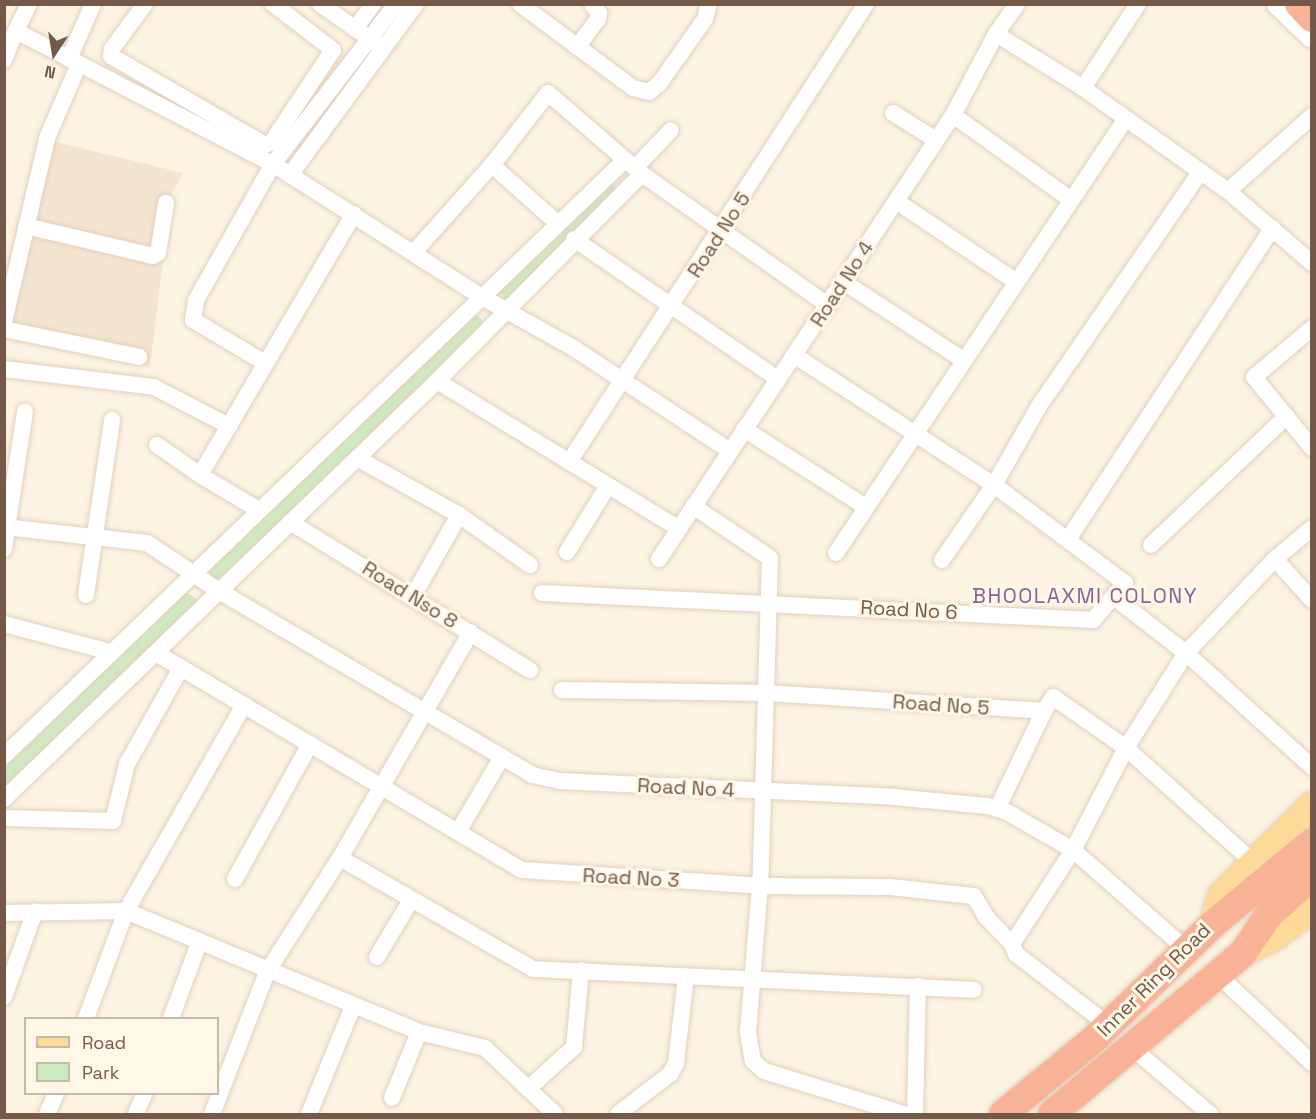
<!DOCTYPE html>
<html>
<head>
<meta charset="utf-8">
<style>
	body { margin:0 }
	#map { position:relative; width:1316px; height:1119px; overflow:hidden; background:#fdf3e2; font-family:"Space Grotesk",sans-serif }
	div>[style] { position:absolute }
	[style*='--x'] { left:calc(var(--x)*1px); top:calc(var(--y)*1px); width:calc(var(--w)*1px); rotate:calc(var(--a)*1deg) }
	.residential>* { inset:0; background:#f4e5d0 }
	.green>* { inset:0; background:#d0eac0; transform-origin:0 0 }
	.roads { filter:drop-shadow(0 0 2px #e1cfbd) drop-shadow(0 0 2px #e1cfbd) }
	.street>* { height:16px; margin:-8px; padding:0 8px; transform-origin:8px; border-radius:8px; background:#fff }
	.secondary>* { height:22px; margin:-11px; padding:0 11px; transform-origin:11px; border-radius:11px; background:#fff }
	.primary>* { height:26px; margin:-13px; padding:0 13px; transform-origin:13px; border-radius:13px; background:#fdda98 }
	.highway>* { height:28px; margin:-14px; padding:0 14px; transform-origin:14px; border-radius:14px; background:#f8b397 }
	span { translate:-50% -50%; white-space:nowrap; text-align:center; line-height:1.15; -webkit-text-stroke:6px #fff7e8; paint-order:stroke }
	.street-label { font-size:20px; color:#745948 }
	.neighbourhood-label { font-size:21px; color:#886398; letter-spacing:1.5px }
	.frame { position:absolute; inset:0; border:6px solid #745948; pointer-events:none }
	.legend { position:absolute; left:24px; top:1017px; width:195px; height:78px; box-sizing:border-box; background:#fff7e8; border:2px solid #c7b8a8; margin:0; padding:8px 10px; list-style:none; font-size:18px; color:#745948 }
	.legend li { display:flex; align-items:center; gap:12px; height:30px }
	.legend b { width:30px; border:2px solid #c7b8a8 }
	.north { position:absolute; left:24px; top:24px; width:60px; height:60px; -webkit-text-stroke:4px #fff7e8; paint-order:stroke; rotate:192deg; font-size:16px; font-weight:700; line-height:24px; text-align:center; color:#745948 }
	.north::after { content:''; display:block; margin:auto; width:21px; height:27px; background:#745948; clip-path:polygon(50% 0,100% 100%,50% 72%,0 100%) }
</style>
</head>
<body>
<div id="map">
	<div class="residential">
		<i style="clip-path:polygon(40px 138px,183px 173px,171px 195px,150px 367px,5px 338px,5px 276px)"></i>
	</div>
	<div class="green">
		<i style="left:610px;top:182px;width:11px;height:156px;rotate:45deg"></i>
		<i style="clip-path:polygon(469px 316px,478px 316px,483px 321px,481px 329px,218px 583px,206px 572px)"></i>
		<i style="clip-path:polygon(186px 592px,197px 599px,196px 605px,5px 790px,5px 767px)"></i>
	</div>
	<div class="roads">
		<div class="street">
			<i style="--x:29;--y:4;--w:30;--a:116"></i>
			<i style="--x:16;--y:31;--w:289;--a:27.4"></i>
			<i style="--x:273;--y:164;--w:248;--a:32.5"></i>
			<i style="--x:482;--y:297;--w:107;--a:29.2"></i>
			<i style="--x:575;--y:349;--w:186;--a:33.3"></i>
			<i style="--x:145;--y:4;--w:56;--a:126.3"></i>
			<i style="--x:112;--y:49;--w:7;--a:98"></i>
			<i style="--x:111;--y:56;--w:178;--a:30"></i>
			<i style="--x:265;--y:145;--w:8;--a:-23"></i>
			<i style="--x:272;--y:142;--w:110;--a:-56.5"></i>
			<i style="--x:333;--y:50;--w:76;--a:-142.5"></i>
			<i style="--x:320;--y:4;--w:73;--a:35"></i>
			<i style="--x:520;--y:4;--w:141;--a:36.6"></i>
			<i style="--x:633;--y:88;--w:16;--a:14"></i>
			<i style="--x:649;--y:92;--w:13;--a:-39"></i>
			<i style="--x:659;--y:84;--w:80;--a:-54.7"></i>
			<i style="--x:705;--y:19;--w:16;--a:-75"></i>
			<i style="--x:355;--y:29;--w:31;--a:-54"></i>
			<i style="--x:996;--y:34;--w:102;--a:31.8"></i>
			<i style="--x:1083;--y:88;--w:178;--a:35.4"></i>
			<i style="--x:1228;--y:191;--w:111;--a:40.6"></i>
			<i style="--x:577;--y:47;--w:35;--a:-53"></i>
			<i style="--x:598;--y:19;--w:6;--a:-81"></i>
			<i style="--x:599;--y:13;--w:11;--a:-128"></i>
			<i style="--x:69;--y:59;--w:60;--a:-66.4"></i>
			<i style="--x:4;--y:60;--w:31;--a:-68"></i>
			<i style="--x:1083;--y:88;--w:100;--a:-56.8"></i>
			<i style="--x:893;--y:113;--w:51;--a:32.1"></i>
			<i style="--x:953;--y:115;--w:144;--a:35.7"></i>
			<i style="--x:492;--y:165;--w:91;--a:-52.1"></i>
			<i style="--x:548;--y:93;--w:124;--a:40.8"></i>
			<i style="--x:642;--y:174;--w:228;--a:35.2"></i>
			<i style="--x:635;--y:168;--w:52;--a:-46.5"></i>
			<i style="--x:290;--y:175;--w:212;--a:-53.6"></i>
			<i style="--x:1228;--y:191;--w:113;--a:-41.8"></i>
			<i style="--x:896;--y:201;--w:143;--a:33.9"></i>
			<i style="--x:26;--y:226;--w:130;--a:13.3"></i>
			<i style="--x:153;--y:256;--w:6;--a:-31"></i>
			<i style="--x:158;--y:253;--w:51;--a:-80.9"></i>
			<i style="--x:574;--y:239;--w:245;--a:34.5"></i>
			<i style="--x:415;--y:251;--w:115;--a:-48.2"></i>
			<i style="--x:492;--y:165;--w:87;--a:41.7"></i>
			<i style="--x:844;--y:282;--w:142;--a:33.2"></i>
			<i style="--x:4;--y:322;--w:189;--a:-76.8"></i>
			<i style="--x:47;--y:138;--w:81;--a:-66.6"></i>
			<i style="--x:4;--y:324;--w:7;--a:56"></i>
			<i style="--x:8;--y:330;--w:134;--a:11.6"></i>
			<i style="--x:1312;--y:328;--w:76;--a:139.8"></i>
			<i style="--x:1254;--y:377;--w:92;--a:50.8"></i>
			<i style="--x:265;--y:363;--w:84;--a:-149.2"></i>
			<i style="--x:193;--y:320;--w:20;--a:-81"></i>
			<i style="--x:196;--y:300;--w:156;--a:-60.5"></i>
			<i style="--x:273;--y:164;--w:202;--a:-52.4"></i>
			<i style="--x:4;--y:369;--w:151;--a:6.8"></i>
			<i style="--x:154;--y:387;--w:85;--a:27.5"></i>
			<i style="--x:437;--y:381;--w:284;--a:31.4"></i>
			<i style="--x:744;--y:429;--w:145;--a:32.6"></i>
			<i style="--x:157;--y:445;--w:52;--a:34.9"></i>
			<i style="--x:357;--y:458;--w:117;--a:29.2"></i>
			<i style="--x:459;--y:515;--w:87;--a:35.2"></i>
			<i style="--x:569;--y:462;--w:546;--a:-57.04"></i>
			<i style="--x:693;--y:506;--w:93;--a:34"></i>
			<i style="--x:770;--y:558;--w:328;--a:91.7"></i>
			<i style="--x:760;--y:886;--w:147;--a:94.7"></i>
			<i style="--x:748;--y:1033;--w:28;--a:80"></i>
			<i style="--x:753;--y:1061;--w:15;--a:42"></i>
			<i style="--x:764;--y:1071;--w:146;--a:17.1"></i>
			<i style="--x:259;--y:510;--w:69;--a:-149.3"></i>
			<i style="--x:200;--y:475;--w:303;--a:-59.5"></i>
			<i style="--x:290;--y:522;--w:282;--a:31.7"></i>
			<i style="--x:4;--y:527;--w:144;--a:6.4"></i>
			<i style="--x:147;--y:543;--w:87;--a:33.7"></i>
			<i style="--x:219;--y:591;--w:363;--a:30.4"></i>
			<i style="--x:532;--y:775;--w:29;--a:12"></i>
			<i style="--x:560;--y:781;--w:334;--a:2.7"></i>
			<i style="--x:894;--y:797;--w:94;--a:5.5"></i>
			<i style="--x:988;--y:806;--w:20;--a:18"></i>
			<i style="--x:1007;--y:812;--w:76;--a:29.9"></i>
			<i style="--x:1073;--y:850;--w:152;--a:41.3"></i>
			<i style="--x:1069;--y:538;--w:371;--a:-56.7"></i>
			<i style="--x:1151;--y:545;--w:187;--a:-43.5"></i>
			<i style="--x:4;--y:549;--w:139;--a:-81.3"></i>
			<i style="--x:567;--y:552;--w:78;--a:-58.2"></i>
			<i style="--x:836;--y:553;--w:521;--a:-56.28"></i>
			<i style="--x:659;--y:559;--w:533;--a:-56.49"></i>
			<i style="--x:953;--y:115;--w:92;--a:-62"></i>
			<i style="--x:996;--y:34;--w:37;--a:-55"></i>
			<i style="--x:1275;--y:559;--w:55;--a:47.9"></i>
			<i style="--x:942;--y:560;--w:91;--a:-55.3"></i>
			<i style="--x:994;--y:485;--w:91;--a:-60.3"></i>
			<i style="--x:1039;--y:406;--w:283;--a:-55.4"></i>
			<i style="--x:542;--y:593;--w:552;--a:2.81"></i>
			<i style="--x:1093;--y:620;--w:49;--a:-49.1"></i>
			<i style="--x:1125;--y:583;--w:164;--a:-143.2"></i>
			<i style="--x:994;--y:485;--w:237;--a:-147"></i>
			<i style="--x:86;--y:595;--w:177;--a:-81.5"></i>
			<i style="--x:413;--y:596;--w:93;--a:-60.4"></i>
			<i style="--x:1114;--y:597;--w:91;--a:37.9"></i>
			<i style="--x:1186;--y:653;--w:170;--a:42.1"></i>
			<i style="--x:4;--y:624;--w:110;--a:14.8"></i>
			<i style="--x:156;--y:653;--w:425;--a:30.7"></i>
			<i style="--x:522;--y:870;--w:239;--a:3.8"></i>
			<i style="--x:760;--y:886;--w:130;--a:0.4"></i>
			<i style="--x:890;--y:887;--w:84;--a:6.1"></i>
			<i style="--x:974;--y:896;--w:24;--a:60"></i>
			<i style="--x:986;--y:917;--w:37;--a:46"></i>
			<i style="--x:1012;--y:944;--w:11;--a:68"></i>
			<i style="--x:1016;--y:954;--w:118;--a:37.7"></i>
			<i style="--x:562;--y:690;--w:206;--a:0.8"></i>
			<i style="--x:768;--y:693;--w:277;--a:3.7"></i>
			<i style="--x:1044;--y:711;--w:17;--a:-57"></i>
			<i style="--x:1053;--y:697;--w:89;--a:34.9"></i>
			<i style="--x:1126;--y:748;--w:171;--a:41.9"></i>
			<i style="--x:4;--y:756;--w:861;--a:-43.82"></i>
			<i style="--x:4;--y:799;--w:602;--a:-43.99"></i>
			<i style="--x:437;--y:381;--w:291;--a:-45.3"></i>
			<i style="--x:997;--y:809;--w:109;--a:-64.4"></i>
			<i style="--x:4;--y:818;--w:109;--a:1.6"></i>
			<i style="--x:113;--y:821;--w:59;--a:-76.2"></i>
			<i style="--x:127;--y:764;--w:110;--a:-60.6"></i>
			<i style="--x:459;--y:830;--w:85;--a:-59.5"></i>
			<i style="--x:340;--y:858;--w:261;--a:-59.9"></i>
			<i style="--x:235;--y:879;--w:154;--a:-60.9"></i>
			<i style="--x:4;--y:913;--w:122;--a:-0.9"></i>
			<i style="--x:126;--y:911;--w:317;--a:22.4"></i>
			<i style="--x:419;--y:1032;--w:68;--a:13.6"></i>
			<i style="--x:485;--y:1048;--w:96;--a:43.3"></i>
			<i style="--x:1012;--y:944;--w:112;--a:-57"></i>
			<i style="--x:1073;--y:850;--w:115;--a:-62.5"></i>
			<i style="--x:1126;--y:748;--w:112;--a:-57.7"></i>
			<i style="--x:1186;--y:653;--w:129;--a:-46.6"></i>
			<i style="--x:1275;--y:559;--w:48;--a:-40"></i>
			<i style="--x:377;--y:957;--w:66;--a:-59.2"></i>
			<i style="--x:1218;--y:975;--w:129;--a:43.1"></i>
			<i style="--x:4;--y:997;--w:91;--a:-70.2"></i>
			<i style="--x:86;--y:1018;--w:114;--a:-69.5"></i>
			<i style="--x:126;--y:911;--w:237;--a:-60.2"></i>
			<i style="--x:171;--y:1018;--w:80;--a:-69.5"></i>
			<i style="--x:1131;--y:1047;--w:104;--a:40.3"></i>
			<i style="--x:530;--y:1087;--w:59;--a:-42.3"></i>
			<i style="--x:574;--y:1047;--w:77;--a:-84.8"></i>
			<i style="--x:392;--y:1098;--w:71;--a:-67.8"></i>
			<i style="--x:47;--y:1114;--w:22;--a:-66"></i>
			<i style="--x:136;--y:1114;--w:22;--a:-68"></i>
			<i style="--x:212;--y:1114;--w:152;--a:-68.8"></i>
			<i style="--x:267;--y:972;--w:135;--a:-57.4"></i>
			<i style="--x:340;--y:858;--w:223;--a:29.9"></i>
			<i style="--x:533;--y:969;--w:441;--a:2.7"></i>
			<i style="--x:309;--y:1114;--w:117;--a:-67.8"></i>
			<i style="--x:618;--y:1114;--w:66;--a:-37.6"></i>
			<i style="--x:670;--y:1074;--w:13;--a:-61"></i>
			<i style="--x:676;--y:1063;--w:87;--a:-83.4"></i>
			<i style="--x:915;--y:1114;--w:128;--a:-88.7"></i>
		</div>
		<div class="secondary">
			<i style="--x:1278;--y:4;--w:47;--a:44.1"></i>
		</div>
		<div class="primary">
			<i style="--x:1213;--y:924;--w:30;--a:-75"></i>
			<i style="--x:1221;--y:895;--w:128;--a:-44.7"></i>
			<i style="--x:1243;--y:953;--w:34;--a:-27"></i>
			<i style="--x:1273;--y:938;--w:49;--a:-36.6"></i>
		</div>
		<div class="highway">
			<i style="--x:1299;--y:4;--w:19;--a:47"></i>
			<i style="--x:1003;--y:1114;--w:117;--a:-39.4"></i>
			<i style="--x:1093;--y:1040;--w:167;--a:-44"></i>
			<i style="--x:1213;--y:924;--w:129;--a:-39.6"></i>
			<i style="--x:1052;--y:1114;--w:250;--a:-40.1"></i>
			<i style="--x:1243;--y:953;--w:45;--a:-56"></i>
			<i style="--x:1268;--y:916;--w:59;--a:-42.3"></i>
		</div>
	</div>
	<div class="street-label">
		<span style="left:719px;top:235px;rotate:-57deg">Road No 5</span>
		<span style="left:842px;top:284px;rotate:-57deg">Road No 4</span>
		<span style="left:410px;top:595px;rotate:32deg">Road Nso 8</span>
		<span style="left:909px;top:610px;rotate:3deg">Road No 6</span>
		<span style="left:941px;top:705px;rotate:4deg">Road No 5</span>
		<span style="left:686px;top:788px;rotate:3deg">Road No 4</span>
		<span style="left:631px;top:878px;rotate:3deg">Road No 3</span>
		<span style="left:1154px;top:980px;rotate:-45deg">Inner Ring Road</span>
	</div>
	<div class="neighbourhood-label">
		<span style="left:1085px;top:596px">BHOOLAXMI COLONY</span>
	</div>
	<div class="frame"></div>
	<ul class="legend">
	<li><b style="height:8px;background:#fdda98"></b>Road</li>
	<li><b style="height:16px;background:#d0eac0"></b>Park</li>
	</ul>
	<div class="north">N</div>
</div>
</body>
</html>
